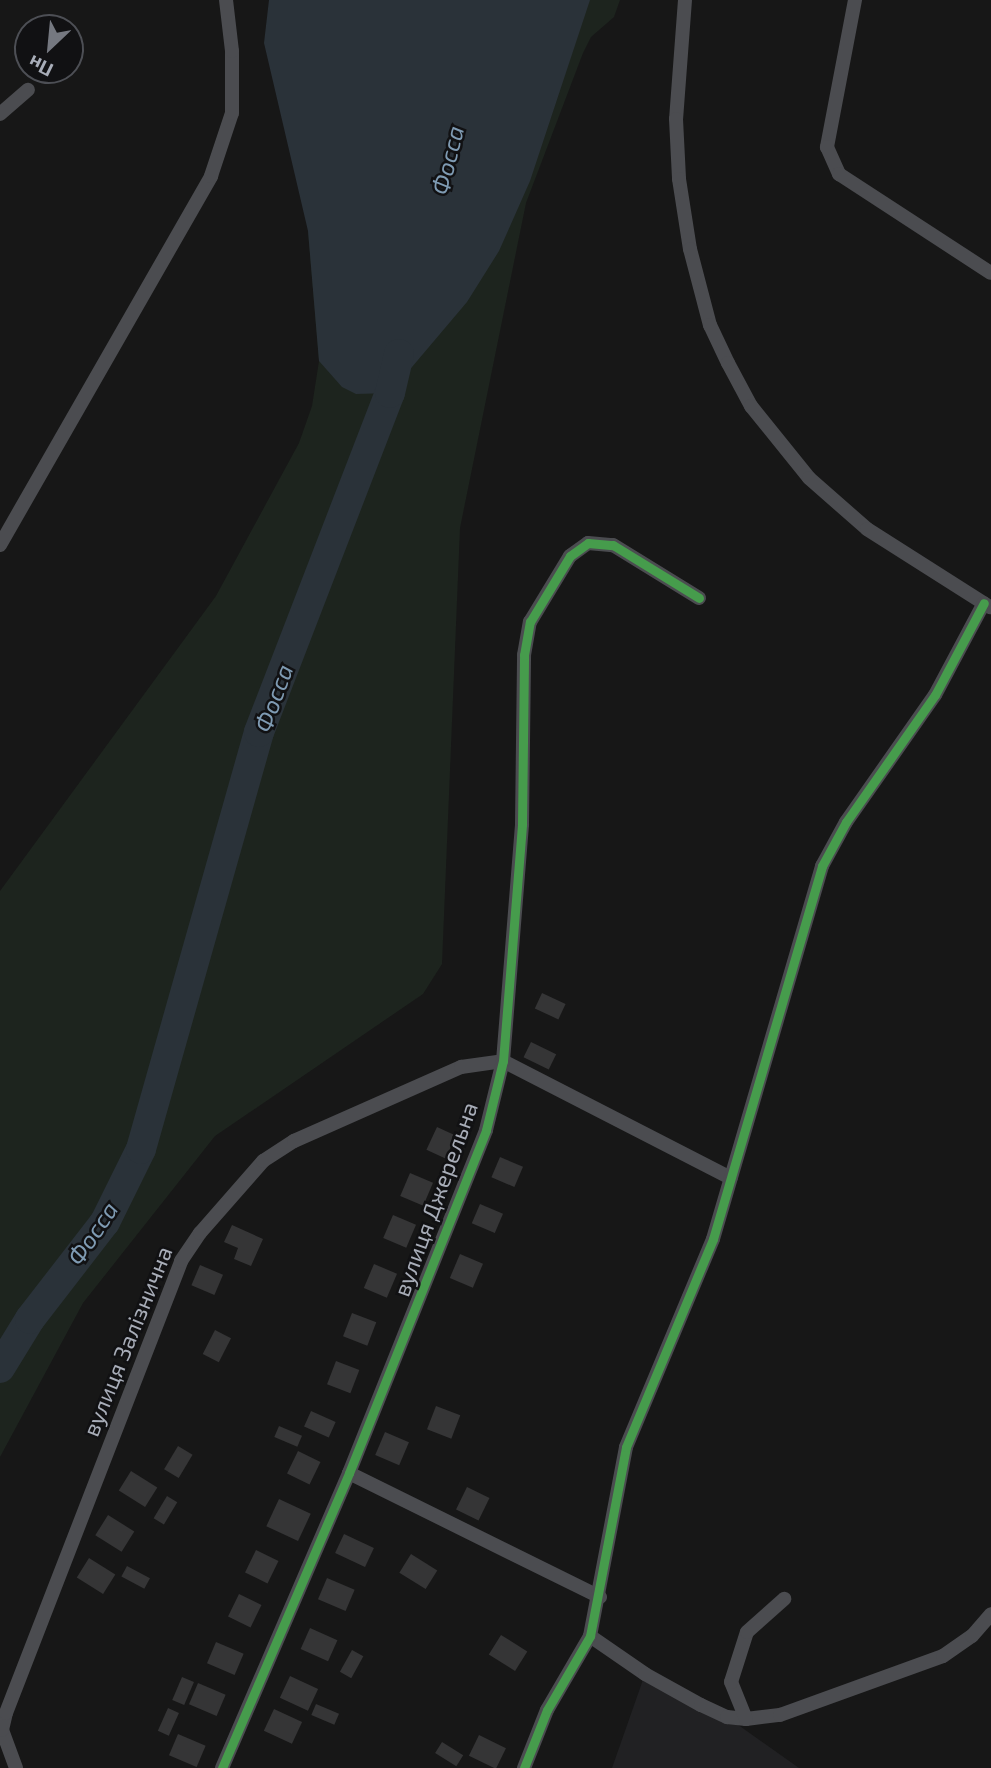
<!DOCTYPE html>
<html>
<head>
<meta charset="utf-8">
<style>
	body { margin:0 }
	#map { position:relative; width:991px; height:1768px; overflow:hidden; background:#171717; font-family:"Exo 2",sans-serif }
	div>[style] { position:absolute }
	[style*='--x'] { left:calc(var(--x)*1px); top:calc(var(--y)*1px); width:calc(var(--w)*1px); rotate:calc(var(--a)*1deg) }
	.built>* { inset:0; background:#212123 }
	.green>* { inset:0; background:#1d241e }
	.water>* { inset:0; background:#2a3239 }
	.river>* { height:30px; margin:-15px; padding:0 15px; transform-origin:15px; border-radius:15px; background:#2a3239 }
	.building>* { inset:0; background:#353536; transform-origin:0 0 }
	.minor>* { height:14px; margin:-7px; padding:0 7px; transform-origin:7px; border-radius:7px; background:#4b4c50 }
	.cycleway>* { height:9px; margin:-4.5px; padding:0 4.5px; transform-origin:4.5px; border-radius:4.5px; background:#469c4c }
	span { translate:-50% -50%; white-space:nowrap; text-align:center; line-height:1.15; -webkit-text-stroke:5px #111113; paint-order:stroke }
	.street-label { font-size:23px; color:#a8adb8 }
	.water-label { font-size:24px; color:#7f9bb3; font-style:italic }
	.north { position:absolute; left:14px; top:14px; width:70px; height:70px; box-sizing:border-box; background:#111113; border:2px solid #4d4f55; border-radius:50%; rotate:206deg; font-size:19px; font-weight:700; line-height:28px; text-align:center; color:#a8adb8 }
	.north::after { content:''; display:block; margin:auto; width:24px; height:32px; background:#757880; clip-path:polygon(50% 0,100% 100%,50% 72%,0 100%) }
</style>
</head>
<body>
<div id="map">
	<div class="built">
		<i style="clip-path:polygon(645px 1674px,727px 1717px,799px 1768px,612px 1768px)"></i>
	</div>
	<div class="green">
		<i style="clip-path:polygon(556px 0,620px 0,614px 17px,591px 37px,583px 53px,526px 203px,460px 528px,442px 964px,423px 994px,215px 1136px,83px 1303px,0 1457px,0 891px,216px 596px,299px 443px,312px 406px,319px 361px,308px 231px)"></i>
	</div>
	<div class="water">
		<i style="clip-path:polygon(269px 0,590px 0,530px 181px,499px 251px,467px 302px,390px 393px,356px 394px,342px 387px,319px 361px,308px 231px,264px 43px)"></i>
	</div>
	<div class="river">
		<i style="--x:0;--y:1368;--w:57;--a:-58.5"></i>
		<i style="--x:30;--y:1319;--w:123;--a:-52.3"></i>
		<i style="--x:105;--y:1222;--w:81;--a:-63.7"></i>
		<i style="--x:141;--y:1149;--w:433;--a:-74.2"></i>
		<i style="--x:259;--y:732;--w:363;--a:-68.9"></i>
		<i style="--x:390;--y:393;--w:40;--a:-77"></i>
	</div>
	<div class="building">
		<i style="left:542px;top:993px;width:26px;height:17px;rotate:25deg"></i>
		<i style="left:531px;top:1042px;width:28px;height:17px;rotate:26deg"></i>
		<i style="left:437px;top:1127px;width:21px;height:25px;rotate:25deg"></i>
		<i style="left:500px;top:1157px;width:25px;height:22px;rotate:23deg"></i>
		<i style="left:410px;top:1173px;width:25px;height:25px;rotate:23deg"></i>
		<i style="left:480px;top:1204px;width:25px;height:21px;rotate:23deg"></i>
		<i style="left:393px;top:1215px;width:25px;height:25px;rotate:23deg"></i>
		<i style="clip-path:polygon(232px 1225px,263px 1239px,251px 1266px,234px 1259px,238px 1248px,224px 1242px)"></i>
		<i style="left:460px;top:1254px;width:25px;height:26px;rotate:23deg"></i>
		<i style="left:374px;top:1264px;width:25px;height:26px;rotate:23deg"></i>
		<i style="left:200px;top:1265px;width:25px;height:22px;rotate:23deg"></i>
		<i style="left:352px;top:1313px;width:26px;height:25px;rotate:21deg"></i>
		<i style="left:215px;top:1330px;width:18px;height:27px;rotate:27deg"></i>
		<i style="left:336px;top:1361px;width:25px;height:25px;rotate:21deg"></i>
		<i style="left:436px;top:1406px;width:26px;height:25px;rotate:21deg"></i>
		<i style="left:311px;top:1411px;width:27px;height:17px;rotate:24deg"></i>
		<i style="left:279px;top:1426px;width:25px;height:12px;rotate:23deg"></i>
		<i style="left:385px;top:1432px;width:26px;height:25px;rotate:23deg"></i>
		<i style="left:178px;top:1446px;width:17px;height:27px;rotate:31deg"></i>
		<i style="left:298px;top:1451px;width:25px;height:25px;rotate:26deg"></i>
		<i style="left:131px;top:1471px;width:31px;height:23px;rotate:32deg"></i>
		<i style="left:467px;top:1487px;width:25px;height:25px;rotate:26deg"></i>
		<i style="left:167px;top:1496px;width:12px;height:26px;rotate:31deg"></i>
		<i style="left:279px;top:1499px;width:35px;height:30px;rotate:25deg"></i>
		<i style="left:108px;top:1515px;width:31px;height:24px;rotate:32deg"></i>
		<i style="left:344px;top:1534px;width:33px;height:21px;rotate:25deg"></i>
		<i style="left:256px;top:1550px;width:25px;height:25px;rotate:26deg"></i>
		<i style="left:411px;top:1554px;width:31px;height:22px;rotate:32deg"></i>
		<i style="left:89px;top:1558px;width:31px;height:23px;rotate:32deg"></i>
		<i style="left:127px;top:1566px;width:26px;height:12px;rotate:28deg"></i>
		<i style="left:327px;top:1578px;width:30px;height:23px;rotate:23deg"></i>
		<i style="left:239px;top:1594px;width:25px;height:25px;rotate:26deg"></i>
		<i style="left:310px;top:1628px;width:30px;height:23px;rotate:24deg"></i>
		<i style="left:501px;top:1635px;width:31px;height:23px;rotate:32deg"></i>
		<i style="left:216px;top:1642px;width:30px;height:23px;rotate:23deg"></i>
		<i style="left:352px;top:1650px;width:13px;height:25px;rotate:29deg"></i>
		<i style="left:290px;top:1676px;width:31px;height:24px;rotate:25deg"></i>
		<i style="left:182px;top:1677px;width:13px;height:25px;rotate:23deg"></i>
		<i style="left:198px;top:1683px;width:30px;height:23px;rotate:23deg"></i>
		<i style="left:316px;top:1704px;width:25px;height:12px;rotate:23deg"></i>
		<i style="left:168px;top:1708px;width:12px;height:25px;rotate:24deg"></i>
		<i style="left:274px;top:1709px;width:31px;height:24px;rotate:25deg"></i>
		<i style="left:178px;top:1734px;width:30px;height:23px;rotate:23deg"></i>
		<i style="left:479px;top:1735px;width:30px;height:23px;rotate:26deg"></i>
		<i style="left:442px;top:1742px;width:25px;height:13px;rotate:32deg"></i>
	</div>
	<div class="minor">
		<i style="--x:685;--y:0;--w:119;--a:94.3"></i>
		<i style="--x:676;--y:119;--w:60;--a:87.1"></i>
		<i style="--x:679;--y:179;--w:71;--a:81.1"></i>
		<i style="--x:690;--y:249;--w:79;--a:75.3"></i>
		<i style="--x:710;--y:325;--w:42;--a:64.7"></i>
		<i style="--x:728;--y:363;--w:49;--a:61.9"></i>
		<i style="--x:751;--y:406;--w:92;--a:51.1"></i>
		<i style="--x:809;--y:478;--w:77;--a:41.3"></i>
		<i style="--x:867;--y:529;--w:146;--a:32.4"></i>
		<i style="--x:855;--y:0;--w:150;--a:100.8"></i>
		<i style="--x:827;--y:147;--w:30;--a:66"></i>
		<i style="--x:839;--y:174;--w:181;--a:33.1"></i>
		<i style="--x:0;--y:114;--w:37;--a:-41"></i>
		<i style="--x:0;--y:545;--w:425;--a:-60.2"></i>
		<i style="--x:211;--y:176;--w:66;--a:-71.6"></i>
		<i style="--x:232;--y:113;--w:62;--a:-90"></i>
		<i style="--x:232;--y:51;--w:51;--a:-96.7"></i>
		<i style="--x:349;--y:1473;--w:280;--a:26.3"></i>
		<i style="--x:590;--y:1636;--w:67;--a:34.6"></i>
		<i style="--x:645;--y:1674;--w:64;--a:29"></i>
		<i style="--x:701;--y:1705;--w:29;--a:25"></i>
		<i style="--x:727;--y:1717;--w:19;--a:6"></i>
		<i style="--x:746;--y:1719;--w:34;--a:-7"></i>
		<i style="--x:780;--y:1715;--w:173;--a:-19.9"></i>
		<i style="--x:943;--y:1656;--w:35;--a:-35"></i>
		<i style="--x:972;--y:1636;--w:29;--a:-49"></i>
		<i style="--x:746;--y:1719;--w:40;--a:-112"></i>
		<i style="--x:731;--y:1682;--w:52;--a:-72.3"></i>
		<i style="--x:747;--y:1632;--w:50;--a:-41.7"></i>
		<i style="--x:16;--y:1768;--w:40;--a:-110.2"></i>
		<i style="--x:2;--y:1730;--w:17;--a:-77"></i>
		<i style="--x:6;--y:1713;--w:485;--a:-68.8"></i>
		<i style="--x:181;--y:1261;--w:34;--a:-56"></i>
		<i style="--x:200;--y:1233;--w:96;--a:-48.8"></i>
		<i style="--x:263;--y:1161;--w:37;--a:-33"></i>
		<i style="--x:294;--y:1141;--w:183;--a:-23.9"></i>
		<i style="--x:461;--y:1067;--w:42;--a:-8.1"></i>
		<i style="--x:503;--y:1061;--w:256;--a:27.2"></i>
		<i style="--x:222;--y:1768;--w:321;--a:-66.7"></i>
		<i style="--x:349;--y:1473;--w:369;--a:-68.2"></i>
		<i style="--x:486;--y:1130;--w:71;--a:-76.2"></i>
		<i style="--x:503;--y:1061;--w:238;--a:-85.4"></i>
		<i style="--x:522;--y:824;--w:169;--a:-89.3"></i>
		<i style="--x:524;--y:655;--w:34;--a:-80"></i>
		<i style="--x:530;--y:622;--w:77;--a:-58.8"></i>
		<i style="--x:570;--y:556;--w:22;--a:-36"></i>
		<i style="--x:588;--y:543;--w:25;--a:5"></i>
		<i style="--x:613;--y:545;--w:101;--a:31.6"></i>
		<i style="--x:524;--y:1768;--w:62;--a:-68.4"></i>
		<i style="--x:547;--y:1710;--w:86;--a:-59.8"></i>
		<i style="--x:590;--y:1636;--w:192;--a:-79.2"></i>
		<i style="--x:626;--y:1447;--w:225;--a:-67.3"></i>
		<i style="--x:713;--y:1239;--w:389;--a:-73.7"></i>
		<i style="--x:822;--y:866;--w:50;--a:-61.4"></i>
		<i style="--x:846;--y:822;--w:155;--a:-55"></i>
		<i style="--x:935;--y:695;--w:104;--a:-62"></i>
	</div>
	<div class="cycleway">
		<i style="--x:222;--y:1768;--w:321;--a:-66.7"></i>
		<i style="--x:349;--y:1473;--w:369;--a:-68.2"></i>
		<i style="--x:486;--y:1130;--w:71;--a:-76.2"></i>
		<i style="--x:503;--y:1061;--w:238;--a:-85.4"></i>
		<i style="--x:522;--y:824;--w:169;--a:-89.3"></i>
		<i style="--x:524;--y:655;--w:34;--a:-80"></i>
		<i style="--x:530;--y:622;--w:77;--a:-58.8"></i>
		<i style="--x:570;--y:556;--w:22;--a:-36"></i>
		<i style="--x:588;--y:543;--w:25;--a:5"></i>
		<i style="--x:613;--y:545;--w:101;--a:31.6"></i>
		<i style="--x:524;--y:1768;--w:62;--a:-68.4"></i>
		<i style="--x:547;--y:1710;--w:86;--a:-59.8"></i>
		<i style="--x:590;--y:1636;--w:192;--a:-79.2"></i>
		<i style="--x:626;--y:1447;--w:225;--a:-67.3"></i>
		<i style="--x:713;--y:1239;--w:389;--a:-73.7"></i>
		<i style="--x:822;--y:866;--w:50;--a:-61.4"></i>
		<i style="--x:846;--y:822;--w:155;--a:-55"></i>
		<i style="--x:935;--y:695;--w:104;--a:-62"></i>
	</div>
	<div class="street-label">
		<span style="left:435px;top:1199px;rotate:-70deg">вулиця Джерельна</span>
		<span style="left:127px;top:1341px;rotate:-68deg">вулиця Залізнична</span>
	</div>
	<div class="water-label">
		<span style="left:447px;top:160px;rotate:-76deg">Фосса</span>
		<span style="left:273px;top:698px;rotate:-70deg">Фосса</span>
		<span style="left:92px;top:1233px;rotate:-56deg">Фосса</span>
	</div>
	<div class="north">Пн</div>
</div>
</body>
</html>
